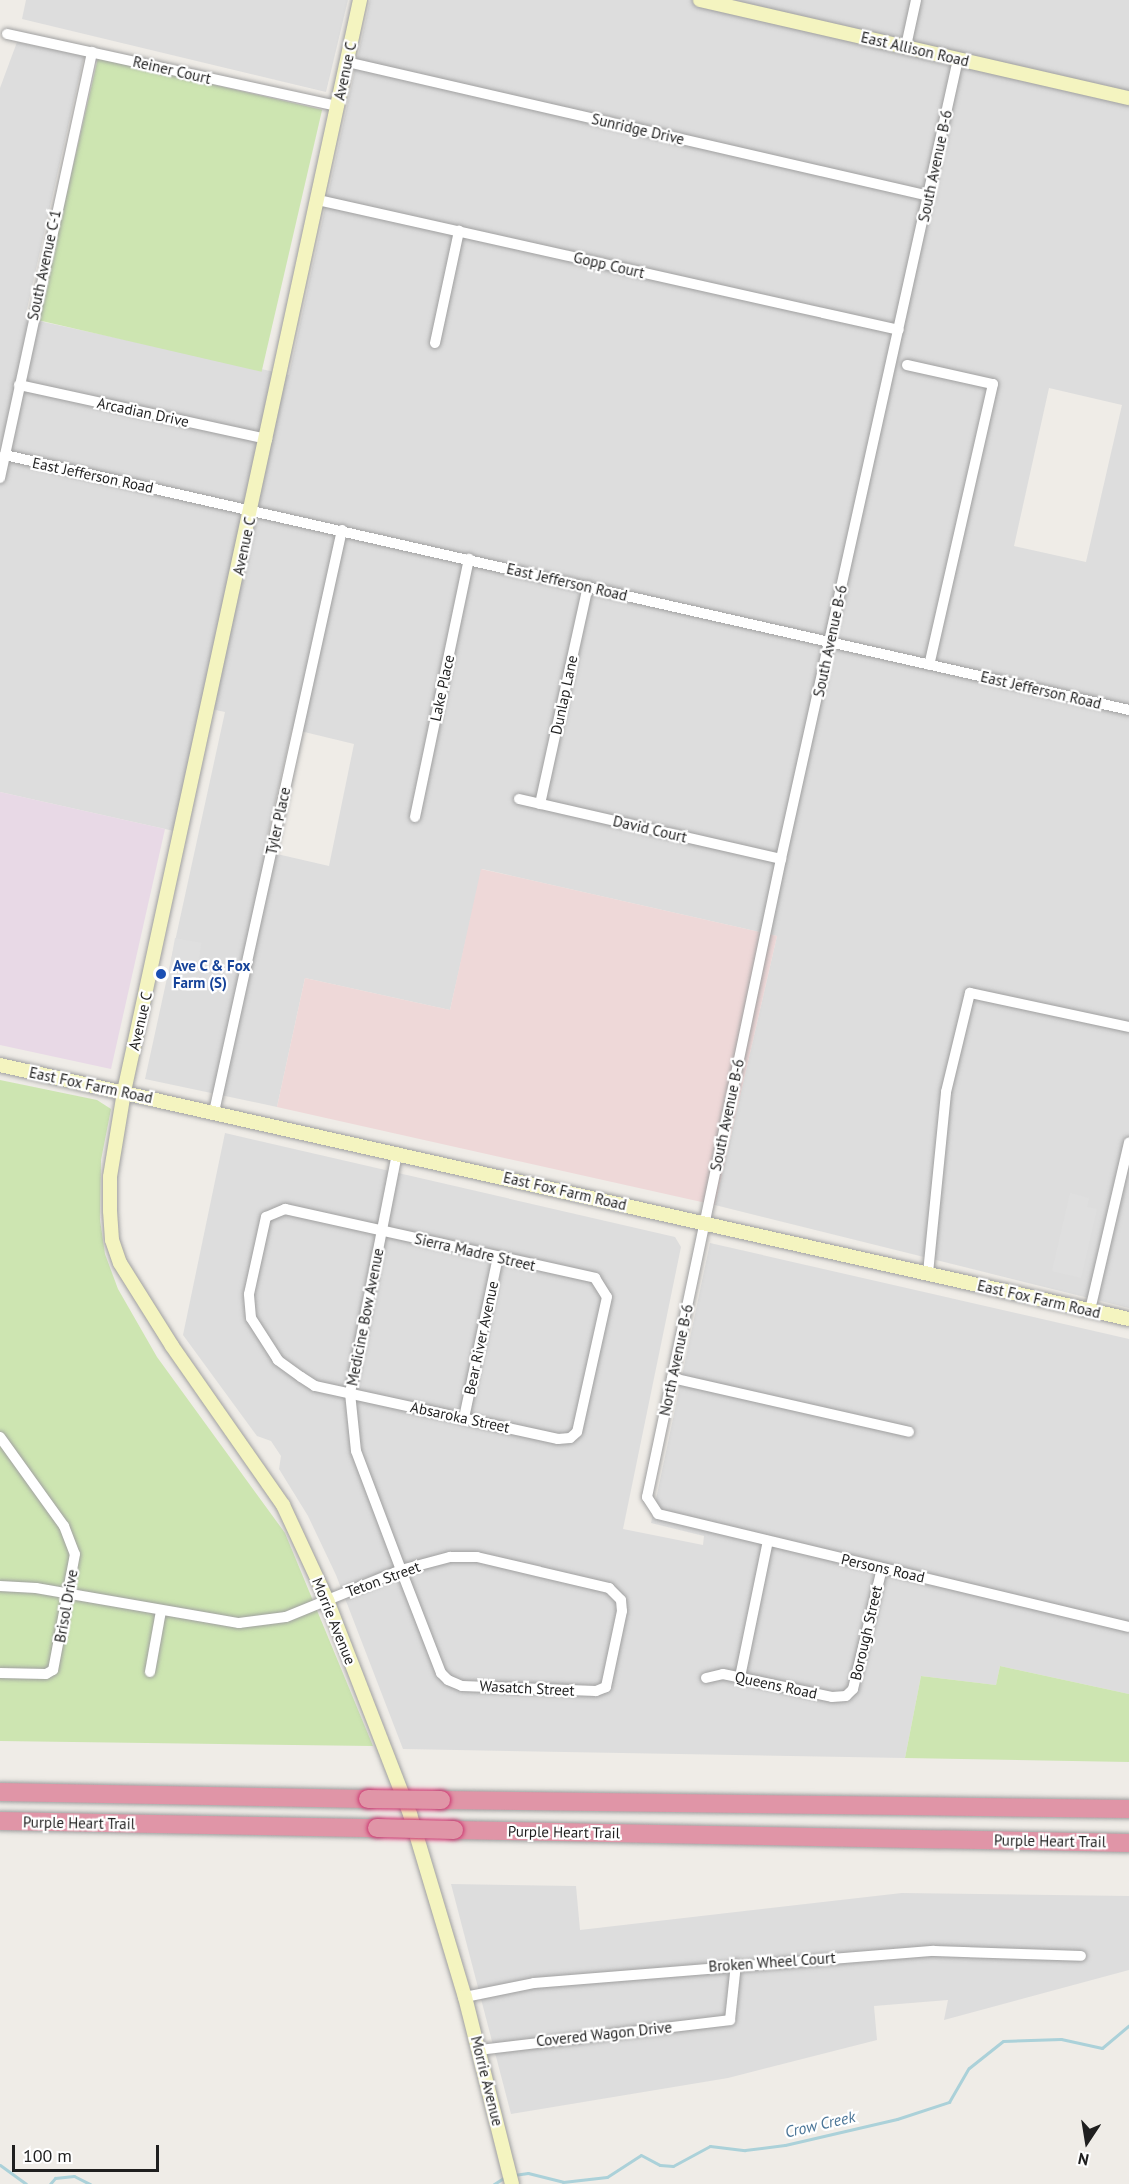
<!DOCTYPE html>
<html>
<head>
<meta charset="utf-8">
<style>
	body { margin:0 }
	#map { position:relative; width:1129px; height:2184px; overflow:hidden; background:#efece7; font-family:"PT Sans",sans-serif }
	div>[style] { position:absolute }
	[style*='--x'] { left:calc(var(--x)*1px); top:calc(var(--y)*1px); width:calc(var(--w)*1px); rotate:calc(var(--a)*1deg) }
	.residential>* { inset:0; background:#ddd }
	.commercial>* { inset:0; background:#eed8d8 }
	.industrial>* { inset:0; background:#e8d9e6 }
	.grass>* { inset:0; background:#cde5b1; transform-origin:0 0 }
	.parking>* { inset:0; background:#dfdfdf; transform-origin:0 0 }
	.stream>* { height:3px; margin:-1.5px; padding:0 1.5px; transform-origin:1.5px; border-radius:1.5px; background:#abd1d9 }
	.roads { filter:drop-shadow(0 0 2px #a0a0a0) drop-shadow(0 0 2px #a0a0a0) }
	.street>* { height:10px; margin:-5px; padding:0 5px; transform-origin:5px; border-radius:5px; background:#fff }
	.secondary>* { height:14px; margin:-7px; padding:0 7px; transform-origin:7px; border-radius:7px; background:#f4f4c0 }
	.highway>* { height:18px; margin:-9px; padding:0 9px; transform-origin:9px; border-radius:9px; background:#e095a7 }
	.bridges { filter:drop-shadow(0 0 2px #cc3570) drop-shadow(0 0 2px #cc3570) }
	.highway-bridge>* { height:18px; margin:-9px; padding:0 9px; transform-origin:9px; border-radius:9px; background:#e095a7 }
	.dots>* { width:16px; height:16px; translate:-50% -50%; box-sizing:border-box; border:3px solid #fff; border-radius:50% }
	span { translate:-50% -50%; white-space:nowrap; text-align:center; line-height:1.15; -webkit-text-stroke:4.5px #fff; paint-order:stroke }
	.street-label { font-size:15px; color:#1f1f1f }
	.transit-label { font-size:15px; color:#164399; font-weight:700 }
	.left { translate:0 -50%; text-align:left }
	.water-label { font-size:16px; color:#4c7698; font-style:italic }
	.north { position:absolute; left:1057px; top:2112px; width:60px; height:60px; -webkit-text-stroke:4px #fff; paint-order:stroke; rotate:192deg; font-size:16px; font-weight:700; line-height:24px; text-align:center; color:#1f1f1f }
	.north::after { content:''; display:block; margin:auto; width:21px; height:27px; background:#1f1f1f; clip-path:polygon(50% 0,100% 100%,50% 72%,0 100%) }
	.scale { position:absolute; left:12px; top:2145px; width:147px; height:27px; box-sizing:border-box; border:3px solid #1f1f1f; border-top:0; padding-left:8px; font-size:18px; line-height:21px; white-space:nowrap; color:#1f1f1f; -webkit-text-stroke:4px #fff; paint-order:stroke }
</style>
</head>
<body>
<div id="map">
	<div class="residential">
		<i style="clip-path:polygon(26px 0,348px 0,326px 92px,22px 19px)"></i>
		<i style="clip-path:polygon(evenodd,370px 0,1129px 0,1129px 1308px,715px 1205px,777px 936px,482px 869px,450px 1010px,305px 978px,277px 1107px,145px 1079px,225px 712px,202px 707px,174px 831px,0 792px,0 88px,17px 42px,84px 56px,25px 318px,289px 375px,370px 0,1049px 388px,1122px 405px,1086px 562px,1014px 546px,1049px 388px,370px 0,292px 729px,354px 744px,329px 866px,264px 851px,292px 729px)"></i>
		<i style="clip-path:polygon(225px 1133px,675px 1237px,681px 1247px,623px 1529px,703px 1545px,704px 1536px,651px 1523px,710px 1243px,1129px 1339px,1129px 1694px,1000px 1666px,996px 1685px,921px 1676px,905px 1758px,403px 1749px,336px 1575px,308px 1516px,279px 1469px,281px 1456px,271px 1441px,257px 1436px,183px 1335px)"></i>
		<i style="clip-path:polygon(451px 1884px,576px 1886px,580px 1930px,902px 1893px,1129px 1896px,1129px 1970px,944px 2020px,948px 2000px,874px 2006px,877px 2040px,728px 2078px,511px 2114px)"></i>
	</div>
	<div class="commercial">
		<i style="clip-path:polygon(481px 869px,777px 936px,715px 1205px,277px 1107px,305px 978px,450px 1010px)"></i>
	</div>
	<div class="industrial">
		<i style="clip-path:polygon(0 792px,165px 829px,111px 1069px,0 1045px)"></i>
	</div>
	<div class="grass">
		<i style="left:98px;top:58px;width:230px;height:269px;rotate:13deg"></i>
		<i style="clip-path:polygon(0 1080px,97px 1100px,111px 1109px,101px 1160px,100px 1220px,105px 1254px,118px 1289px,157px 1357px,285px 1533px,373px 1746px,0 1741px)"></i>
		<i style="clip-path:polygon(1000px 1666px,1129px 1694px,1129px 1762px,905px 1758px,921px 1676px,996px 1685px)"></i>
	</div>
	<div class="parking">
		<i style="left:175px;top:938px;width:27px;height:32px;rotate:10deg"></i>
		<i style="clip-path:polygon(1070px 1193px,1089px 1198px,1087px 1207px,1097px 1209px,1081px 1278px,1052px 1271px)"></i>
	</div>
	<div class="stream">
		<i style="--x:0;--y:2165;--w:32;--a:36"></i>
		<i style="--x:514;--y:2175;--w:14;--a:-8"></i>
		<i style="--x:528;--y:2173;--w:36;--a:14"></i>
		<i style="--x:563;--y:2182;--w:44;--a:-6.5"></i>
		<i style="--x:607;--y:2177;--w:40;--a:-32.9"></i>
		<i style="--x:641;--y:2155;--w:21;--a:28"></i>
		<i style="--x:660;--y:2165;--w:13;--a:4"></i>
		<i style="--x:673;--y:2166;--w:42;--a:-28.4"></i>
		<i style="--x:710;--y:2146;--w:35;--a:7"></i>
		<i style="--x:745;--y:2150;--w:40;--a:-7.1"></i>
		<i style="--x:785;--y:2145;--w:115;--a:-13.1"></i>
		<i style="--x:897;--y:2119;--w:55;--a:-18.1"></i>
		<i style="--x:949;--y:2102;--w:39;--a:-60"></i>
		<i style="--x:969;--y:2068;--w:43;--a:-38.5"></i>
		<i style="--x:1003;--y:2041;--w:58;--a:-2"></i>
		<i style="--x:1061;--y:2039;--w:42;--a:12.4"></i>
		<i style="--x:1102;--y:2048;--w:35;--a:-40"></i>
		<i style="--x:50;--y:2184;--w:8;--a:-50"></i>
		<i style="--x:55;--y:2178;--w:19;--a:-6"></i>
		<i style="--x:74;--y:2176;--w:18;--a:27"></i>
		<i style="--x:494;--y:2184;--w:13;--a:-32"></i>
	</div>
	<div class="roads">
		<div class="street">
			<i style="--x:7;--y:34;--w:338;--a:12.3"></i>
			<i style="--x:906;--y:46;--w:47;--a:-77.7"></i>
			<i style="--x:958;--y:59;--w:819;--a:102.48"></i>
			<i style="--x:781;--y:859;--w:652;--a:101.86"></i>
			<i style="--x:647;--y:1497;--w:20;--a:57"></i>
			<i style="--x:658;--y:1514;--w:484;--a:13.5"></i>
			<i style="--x:347;--y:62;--w:597;--a:12.97"></i>
			<i style="--x:318;--y:200;--w:595;--a:12.61"></i>
			<i style="--x:435;--y:343;--w:115;--a:-77.9"></i>
			<i style="--x:907;--y:365;--w:88;--a:12.5"></i>
			<i style="--x:993;--y:384;--w:288;--a:102.8"></i>
			<i style="--x:19;--y:385;--w:254;--a:12.3"></i>
			<i style="--x:5;--y:455;--w:1153;--a:12.78"></i>
			<i style="--x:0;--y:478;--w:436;--a:-77.8"></i>
			<i style="--x:519;--y:799;--w:269;--a:12.9"></i>
			<i style="--x:540;--y:804;--w:223;--a:-77.6"></i>
			<i style="--x:415;--y:817;--w:264;--a:-78.2"></i>
			<i style="--x:214;--y:1112;--w:596;--a:-77.6"></i>
			<i style="--x:285;--y:1209;--w:318;--a:12.5"></i>
			<i style="--x:595;--y:1278;--w:22;--a:58"></i>
			<i style="--x:607;--y:1297;--w:138;--a:102.5"></i>
			<i style="--x:577;--y:1432;--w:9;--a:139"></i>
			<i style="--x:570;--y:1438;--w:12;--a:175"></i>
			<i style="--x:558;--y:1439;--w:249;--a:-167.7"></i>
			<i style="--x:315;--y:1386;--w:17;--a:-147"></i>
			<i style="--x:301;--y:1377;--w:29;--a:-144"></i>
			<i style="--x:278;--y:1360;--w:50;--a:-122.7"></i>
			<i style="--x:251;--y:1318;--w:24;--a:-95"></i>
			<i style="--x:249;--y:1294;--w:79;--a:-77.6"></i>
			<i style="--x:266;--y:1217;--w:21;--a:-23"></i>
			<i style="--x:928;--y:1273;--w:182;--a:-84.3"></i>
			<i style="--x:946;--y:1092;--w:102;--a:-76.4"></i>
			<i style="--x:970;--y:993;--w:163;--a:12.1"></i>
			<i style="--x:1090;--y:1310;--w:172;--a:-76.9"></i>
			<i style="--x:672;--y:1378;--w:243;--a:12.8"></i>
			<i style="--x:464;--y:1418;--w:165;--a:-78.1"></i>
			<i style="--x:0;--y:1437;--w:110;--a:54.3"></i>
			<i style="--x:64;--y:1526;--w:30;--a:69"></i>
			<i style="--x:75;--y:1554;--w:118;--a:100.7"></i>
			<i style="--x:53;--y:1670;--w:8;--a:150"></i>
			<i style="--x:46;--y:1674;--w:46;--a:-178.8"></i>
			<i style="--x:0;--y:1586;--w:36;--a:3"></i>
			<i style="--x:36;--y:1588;--w:206;--a:9.8"></i>
			<i style="--x:239;--y:1623;--w:47;--a:-7.3"></i>
			<i style="--x:286;--y:1617;--w:124;--a:-22.2"></i>
			<i style="--x:401;--y:1570;--w:51;--a:-14.9"></i>
			<i style="--x:450;--y:1557;--w:27;--a:0"></i>
			<i style="--x:477;--y:1557;--w:136;--a:13.2"></i>
			<i style="--x:609;--y:1588;--w:17;--a:45"></i>
			<i style="--x:621;--y:1600;--w:11;--a:85"></i>
			<i style="--x:622;--y:1611;--w:78;--a:101.9"></i>
			<i style="--x:606;--y:1687;--w:11;--a:158"></i>
			<i style="--x:596;--y:1691;--w:134;--a:-177.9"></i>
			<i style="--x:462;--y:1686;--w:15;--a:-157"></i>
			<i style="--x:448;--y:1680;--w:10;--a:-135"></i>
			<i style="--x:441;--y:1673;--w:110;--a:-111.2"></i>
			<i style="--x:401;--y:1570;--w:127;--a:-110.7"></i>
			<i style="--x:356;--y:1451;--w:58;--a:-95.9"></i>
			<i style="--x:350;--y:1393;--w:245;--a:-78.9"></i>
			<i style="--x:150;--y:1672;--w:62;--a:-79.8"></i>
			<i style="--x:740;--y:1677;--w:139;--a:-78.4"></i>
			<i style="--x:706;--y:1678;--w:17;--a:-13"></i>
			<i style="--x:723;--y:1674;--w:111;--a:11.9"></i>
			<i style="--x:832;--y:1697;--w:14;--a:-4"></i>
			<i style="--x:846;--y:1696;--w:10;--a:-45"></i>
			<i style="--x:853;--y:1689;--w:124;--a:-76.5"></i>
			<i style="--x:465;--y:1997;--w:70;--a:-11.5"></i>
			<i style="--x:534;--y:1983;--w:401;--a:-4.6"></i>
			<i style="--x:934;--y:1951;--w:147;--a:1.9"></i>
			<i style="--x:479;--y:2050;--w:253;--a:-6.8"></i>
			<i style="--x:730;--y:2020;--w:56;--a:-83.9"></i>
		</div>
		<div class="secondary">
			<i style="--x:360;--y:0;--w:1117;--a:102.2"></i>
			<i style="--x:124;--y:1092;--w:86;--a:99.4"></i>
			<i style="--x:110;--y:1177;--w:34;--a:90"></i>
			<i style="--x:110;--y:1211;--w:29;--a:86"></i>
			<i style="--x:112;--y:1240;--w:24;--a:71"></i>
			<i style="--x:120;--y:1263;--w:98;--a:57.9"></i>
			<i style="--x:172;--y:1346;--w:194;--a:55.1"></i>
			<i style="--x:283;--y:1505;--w:105;--a:65.1"></i>
			<i style="--x:327;--y:1600;--w:230;--a:68.8"></i>
			<i style="--x:410;--y:1814;--w:191;--a:73.3"></i>
			<i style="--x:465;--y:1997;--w:193;--a:75.9"></i>
			<i style="--x:700;--y:0;--w:440;--a:12.9"></i>
			<i style="--x:0;--y:1065;--w:1157;--a:12.68"></i>
		</div>
		<div class="highway">
			<i style="--x:0;--y:1792;--w:368;--a:1.1"></i>
			<i style="--x:441;--y:1800;--w:688;--a:0.75"></i>
			<i style="--x:0;--y:1821;--w:377;--a:1.1"></i>
			<i style="--x:454;--y:1830;--w:675;--a:1.1"></i>
		</div>
	</div>
	<div class="bridges">
		<div class="highway-bridge">
			<i style="--x:368;--y:1799;--w:73;--a:0.8"></i>
			<i style="--x:377;--y:1828;--w:77;--a:1.5"></i>
		</div>
	</div>
	<div class="dots">
		<i style="left:161px;top:974px;background:#1a4fb4"></i>
	</div>
	<div class="street-label">
		<span style="left:915px;top:49px;rotate:13deg">East Allison Road</span>
		<span style="left:172px;top:70px;rotate:13deg">Reiner Court</span>
		<span style="left:345px;top:71px;rotate:-78deg">Avenue C</span>
		<span style="left:638px;top:129px;rotate:13deg">Sunridge Drive</span>
		<span style="left:935px;top:166px;rotate:-78deg">South Avenue B-6</span>
		<span style="left:44px;top:265px;rotate:-78deg">South Avenue C-1</span>
		<span style="left:609px;top:265px;rotate:13deg">Gopp Court</span>
		<span style="left:143px;top:412px;rotate:12deg">Arcadian Drive</span>
		<span style="left:93px;top:475px;rotate:12deg">East Jefferson Road</span>
		<span style="left:244px;top:546px;rotate:-78deg">Avenue C</span>
		<span style="left:567px;top:582px;rotate:13deg">East Jefferson Road</span>
		<span style="left:830px;top:641px;rotate:-78deg">South Avenue B-6</span>
		<span style="left:442px;top:688px;rotate:-78deg">Lake Place</span>
		<span style="left:1041px;top:690px;rotate:13deg">East Jefferson Road</span>
		<span style="left:564px;top:695px;rotate:-78deg">Dunlap Lane</span>
		<span style="left:278px;top:821px;rotate:-78deg">Tyler Place</span>
		<span style="left:650px;top:829px;rotate:13deg">David Court</span>
		<span style="left:140px;top:1021px;rotate:-77deg">Avenue C</span>
		<span style="left:91px;top:1085px;rotate:12deg">East Fox Farm Road</span>
		<span style="left:727px;top:1115px;rotate:-78deg">South Avenue B-6</span>
		<span style="left:565px;top:1191px;rotate:13deg">East Fox Farm Road</span>
		<span style="left:475px;top:1252px;rotate:13deg">Sierra Madre Street</span>
		<span style="left:1039px;top:1299px;rotate:13deg">East Fox Farm Road</span>
		<span style="left:365px;top:1317px;rotate:-79deg">Medicine Bow Avenue</span>
		<span style="left:481px;top:1338px;rotate:-78deg">Bear River Avenue</span>
		<span style="left:676px;top:1360px;rotate:-78deg">North Avenue B-6</span>
		<span style="left:460px;top:1417px;rotate:12deg">Absaroka Street</span>
		<span style="left:883px;top:1568px;rotate:13deg">Persons Road</span>
		<span style="left:383px;top:1579px;rotate:-20deg">Teton Street</span>
		<span style="left:66px;top:1606px;rotate:-80deg">Brisol Drive</span>
		<span style="left:334px;top:1621px;rotate:68deg">Morrie Avenue</span>
		<span style="left:866px;top:1633px;rotate:-77deg">Borough Street</span>
		<span style="left:776px;top:1685px;rotate:12deg">Queens Road</span>
		<span style="left:527px;top:1688px;rotate:3deg">Wasatch Street</span>
		<span style="left:79px;top:1823px;rotate:1deg">Purple Heart Trail</span>
		<span style="left:564px;top:1832px;rotate:1deg">Purple Heart Trail</span>
		<span style="left:1050px;top:1841px;rotate:1deg">Purple Heart Trail</span>
		<span style="left:772px;top:1962px;rotate:-4deg">Broken Wheel Court</span>
		<span style="left:604px;top:2034px;rotate:-6deg">Covered Wagon Drive</span>
		<span style="left:487px;top:2081px;rotate:76deg">Morrie Avenue</span>
	</div>
	<div class="transit-label">
		<span class="left" style="left:173px;top:974px">Ave C &amp; Fox<br>Farm (S)</span>
	</div>
	<div class="water-label">
		<span style="left:820px;top:2124px;rotate:-13deg">Crow Creek</span>
	</div>
	<div class="north">N</div>
	<div class="scale">100 m</div>
</div>
</body>
</html>
